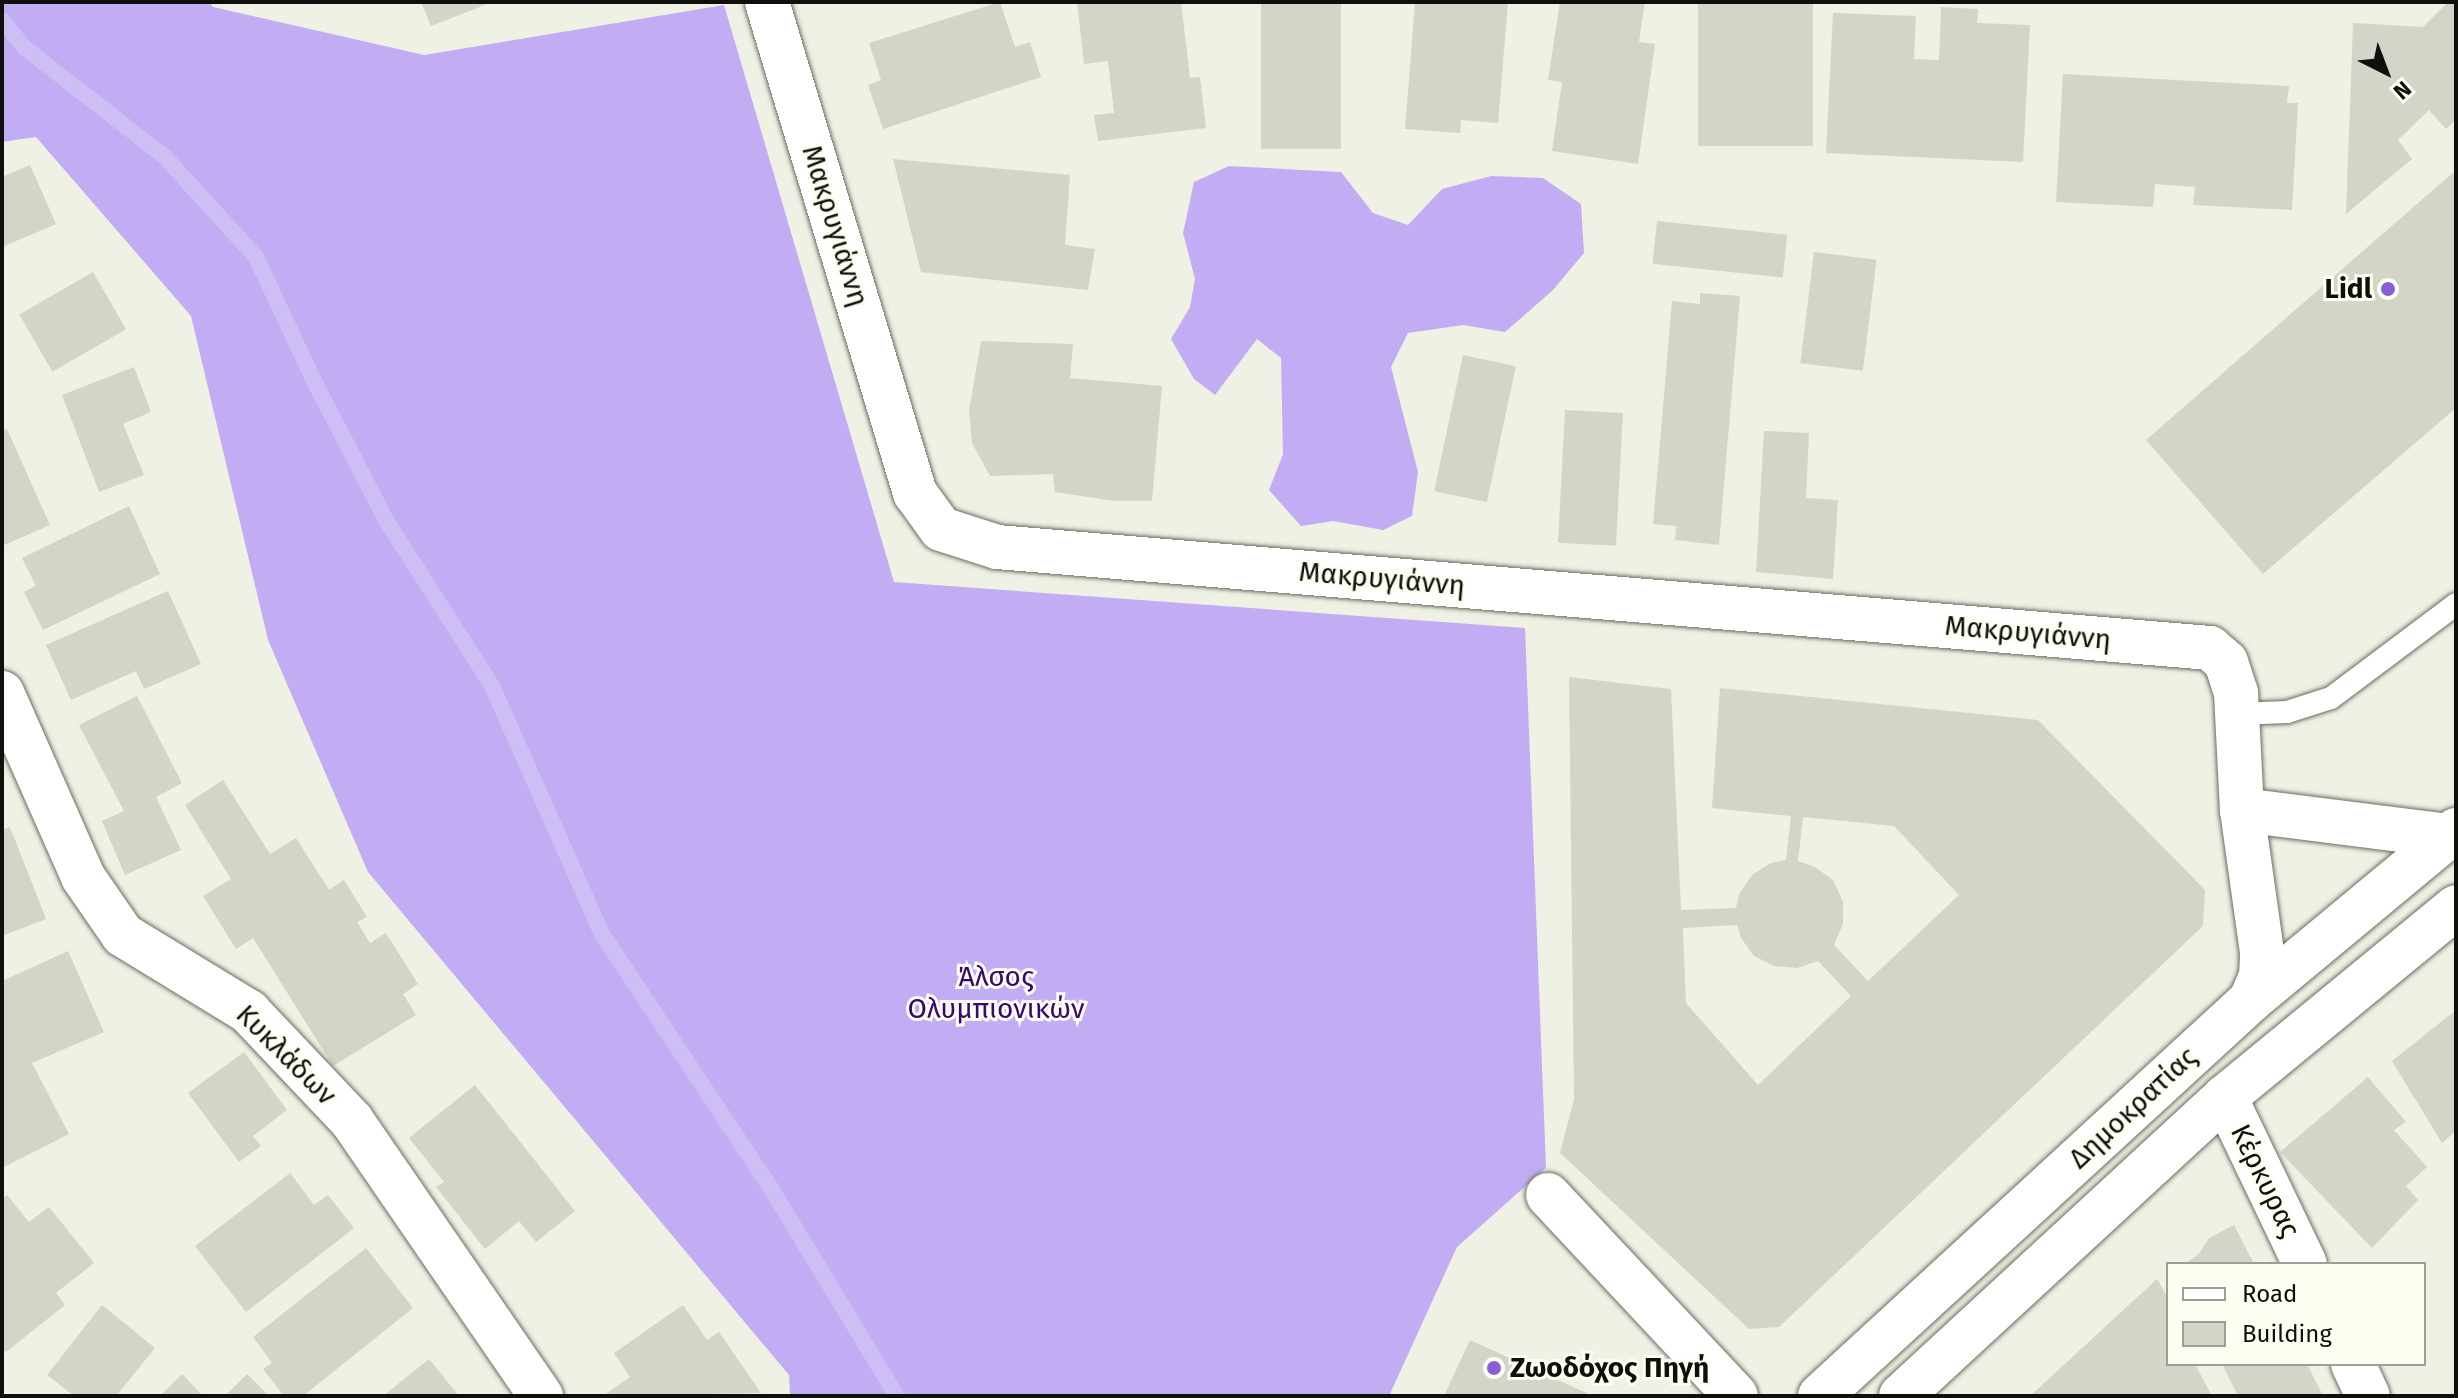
<!DOCTYPE html>
<html>
<head>
<meta charset="utf-8">
<style>
	body { margin:0 }
	#map { position:relative; width:2458px; height:1398px; overflow:hidden; background:#eef1e3; font-family:"Fira Sans",sans-serif }
	div>[style] { position:absolute }
	[style*='--x'] { left:calc(var(--x)*1px); top:calc(var(--y)*1px); width:calc(var(--w)*1px); rotate:calc(var(--a)*1deg) }
	.forest>* { inset:0; background:#c2adf5 }
	.stream>* { height:16px; margin:-8px; padding:0 8px; transform-origin:8px; border-radius:8px; background:#cdbef4 }
	.building>* { inset:0; background:#d2d5c8; transform-origin:0 0 }
	.roads { filter:drop-shadow(0 0 2px #6a6d61) drop-shadow(0 0 2px #6a6d61) }
	.lane>* { height:22px; margin:-11px; padding:0 11px; transform-origin:11px; border-radius:11px; background:#fff }
	.street>* { height:44px; margin:-22px; padding:0 22px; transform-origin:22px; border-radius:22px; background:#fff }
	.secondary>* { height:44px; margin:-22px; padding:0 22px; transform-origin:22px; border-radius:22px; background:#fff }
	.dots>* { width:22px; height:22px; translate:-50% -50%; box-sizing:border-box; border:4px solid #fbfff1; border-radius:50% }
	span { translate:-50% -50%; white-space:nowrap; text-align:center; line-height:1.15; -webkit-text-stroke:6px #fbfff1; paint-order:stroke }
	.street-label { font-size:28px; color:#0f0f0b }
	.poi-label { font-size:28px; color:#0f0f0b; font-weight:700 }
	.right { translate:-100% -50%; text-align:right }
	.left { translate:0 -50%; text-align:left }
	.park-label { font-size:28px; color:#3c0572 }
	.frame { position:absolute; inset:0; border:4px solid #0f0f0b; pointer-events:none }
	.legend { position:absolute; left:2166px; top:1262px; width:260px; height:104px; box-sizing:border-box; background:#fbfff1; border:2px solid #9d9f95; margin:0; padding:10px 14px; list-style:none; font-size:24px; color:#0f0f0b }
	.legend li { display:flex; align-items:center; gap:16px; height:40px }
	.legend b { width:40px; border:2px solid #9d9f95 }
	.north { position:absolute; left:2346px; top:32px; width:80px; height:80px; -webkit-text-stroke:6px #fbfff1; paint-order:stroke; rotate:138deg; font-size:22px; font-weight:700; line-height:32px; text-align:center; color:#0f0f0b }
	.north::after { content:''; display:block; margin:auto; width:28px; height:36px; background:#0f0f0b; clip-path:polygon(50% 0,100% 100%,50% 72%,0 100%) }
</style>
</head>
<body>
<div id="map">
	<div class="forest">
		<i style="clip-path:polygon(2px 2px,209px 2px,213px 7px,424px 55px,724px 5px,894px 582px,1525px 628px,1546px 1168px,1457px 1247px,1389px 1396px,790px 1396px,789px 1375px,368px 872px,268px 640px,191px 316px,36px 137px,2px 142px)"></i>
		<i style="clip-path:polygon(1229px 166px,1341px 172px,1373px 213px,1408px 225px,1442px 189px,1491px 176px,1543px 178px,1581px 204px,1584px 253px,1553px 290px,1505px 332px,1463px 325px,1408px 333px,1391px 367px,1418px 472px,1412px 516px,1383px 530px,1333px 521px,1301px 526px,1269px 490px,1283px 454px,1281px 358px,1257px 339px,1215px 395px,1194px 379px,1171px 339px,1190px 307px,1195px 279px,1183px 233px,1194px 182px)"></i>
	</div>
	<div class="stream">
		<i style="--x:2;--y:20;--w:36;--a:51"></i>
		<i style="--x:25;--y:48;--w:177;--a:37.9"></i>
		<i style="--x:165;--y:157;--w:135;--a:47.7"></i>
		<i style="--x:256;--y:257;--w:137;--a:64.9"></i>
		<i style="--x:314;--y:381;--w:157;--a:62.6"></i>
		<i style="--x:386;--y:520;--w:197;--a:57.4"></i>
		<i style="--x:492;--y:686;--w:271;--a:66.1"></i>
		<i style="--x:602;--y:934;--w:301;--a:56.4"></i>
		<i style="--x:769;--y:1185;--w:247;--a:58.8"></i>
	</div>
	<div class="building">
		<i style="clip-path:polygon(421px 2px,484px 2px,485px 5px,431px 26px)"></i>
		<i style="clip-path:polygon(1000px 2px,1015px 47px,1030px 42px,1041px 77px,883px 129px,868px 85px,881px 80px,869px 43px)"></i>
		<i style="clip-path:polygon(1077px 2px,1181px 2px,1190px 78px,1200px 77px,1206px 128px,1098px 141px,1094px 115px,1114px 113px,1108px 61px,1084px 64px)"></i>
		<i style="left:1261px;top:2px;width:80px;height:147px"></i>
		<i style="clip-path:polygon(1415px 2px,1508px 2px,1498px 123px,1461px 120px,1460px 133px,1405px 129px)"></i>
		<i style="clip-path:polygon(1560px 2px,1645px 2px,1639px 42px,1655px 44px,1638px 164px,1552px 151px,1562px 82px,1548px 80px)"></i>
		<i style="left:1698px;top:2px;width:115px;height:144px"></i>
		<i style="clip-path:polygon(2448px 2px,2456px 2px,2456px 120px,2446px 129px,2429px 110px,2398px 140px,2412px 159px,2346px 214px,2353px 23px,2423px 27px)"></i>
		<i style="clip-path:polygon(1941px 7px,1978px 9px,1977px 23px,2030px 25px,2023px 162px,1826px 153px,1833px 13px,1916px 16px,1914px 59px,1939px 60px)"></i>
		<i style="clip-path:polygon(2063px 74px,2289px 86px,2287px 103px,2298px 103px,2292px 210px,2193px 205px,2195px 187px,2155px 184px,2153px 207px,2056px 202px)"></i>
		<i style="clip-path:polygon(893px 159px,1070px 175px,1065px 245px,1095px 249px,1088px 290px,921px 272px)"></i>
		<i style="clip-path:polygon(30px 165px,56px 224px,2px 247px,2px 177px)"></i>
		<i style="clip-path:polygon(2456px 170px,2456px 408px,2263px 574px,2146px 440px)"></i>
		<i style="left:1657px;top:221px;width:131px;height:43px;rotate:6deg"></i>
		<i style="left:1814px;top:252px;width:63px;height:112px;rotate:7deg"></i>
		<i style="left:93px;top:272px;width:66px;height:85px;rotate:60deg"></i>
		<i style="clip-path:polygon(1700px 293px,1740px 296px,1719px 545px,1675px 540px,1676px 526px,1653px 524px,1672px 301px,1700px 304px)"></i>
		<i style="clip-path:polygon(981px 341px,1073px 344px,1070px 378px,1162px 386px,1152px 501px,1114px 501px,1055px 492px,1053px 474px,990px 476px,972px 443px,969px 411px)"></i>
		<i style="left:1463px;top:355px;width:54px;height:139px;rotate:12deg"></i>
		<i style="clip-path:polygon(134px 367px,151px 412px,123px 424px,144px 475px,99px 492px,62px 395px)"></i>
		<i style="left:1565px;top:410px;width:58px;height:133px;rotate:3deg"></i>
		<i style="clip-path:polygon(7px 429px,50px 525px,2px 546px,2px 431px)"></i>
		<i style="clip-path:polygon(1764px 431px,1809px 433px,1806px 498px,1838px 500px,1833px 579px,1756px 572px)"></i>
		<i style="clip-path:polygon(129px 506px,160px 574px,43px 630px,24px 592px,36px 586px,22px 558px)"></i>
		<i style="clip-path:polygon(168px 591px,201px 664px,144px 689px,136px 671px,71px 700px,46px 645px)"></i>
		<i style="clip-path:polygon(evenodd,1569px 677px,1671px 689px,1681px 910px,1736px 908px,1739px 894px,1752px 875px,1771px 863px,1786px 860px,1791px 816px,1712px 808px,1720px 688px,2038px 720px,2205px 890px,2203px 926px,1779px 1327px,1749px 1329px,1560px 1153px,1574px 1099px,1569px 677px,1803px 817px,1894px 826px,1959px 895px,1868px 981px,1834px 945px,1843px 924px,1843px 902px,1833px 880px,1815px 867px,1798px 861px,1803px 817px,1569px 677px,1737px 925px,1741px 938px,1754px 956px,1774px 966px,1797px 968px,1818px 961px,1851px 996px,1758px 1085px,1686px 1003px,1683px 928px,1737px 925px)"></i>
		<i style="clip-path:polygon(137px 696px,182px 783px,156px 797px,181px 850px,125px 875px,102px 821px,124px 811px,79px 725px)"></i>
		<i style="clip-path:polygon(223px 780px,270px 854px,296px 838px,329px 890px,344px 880px,367px 917px,357px 922px,370px 943px,386px 933px,418px 984px,403px 994px,416px 1015px,333px 1066px,253px 938px,236px 949px,203px 896px,231px 879px,185px 805px)"></i>
		<i style="clip-path:polygon(10px 827px,46px 919px,2px 936px,2px 830px)"></i>
		<i style="clip-path:polygon(68px 951px,104px 1032px,32px 1063px,69px 1134px,2px 1168px,2px 981px)"></i>
		<i style="clip-path:polygon(2456px 1010px,2456px 1131px,2442px 1143px,2392px 1061px)"></i>
		<i style="clip-path:polygon(244px 1052px,287px 1110px,253px 1136px,261px 1146px,239px 1162px,188px 1093px)"></i>
		<i style="clip-path:polygon(2368px 1077px,2406px 1122px,2394px 1130px,2427px 1167px,2406px 1186px,2418px 1200px,2372px 1248px,2280px 1152px)"></i>
		<i style="clip-path:polygon(475px 1085px,575px 1211px,536px 1242px,519px 1221px,485px 1249px,436px 1187px,444px 1182px,409px 1138px)"></i>
		<i style="clip-path:polygon(290px 1173px,314px 1205px,328px 1195px,354px 1228px,246px 1312px,195px 1246px)"></i>
		<i style="clip-path:polygon(7px 1195px,29px 1222px,49px 1207px,94px 1263px,56px 1293px,65px 1305px,6px 1352px,2px 1347px,2px 1199px)"></i>
		<i style="clip-path:polygon(2234px 1225px,2254px 1264px,2184px 1264px,2198px 1255px,2209px 1238px)"></i>
		<i style="clip-path:polygon(366px 1248px,413px 1308px,303px 1396px,284px 1396px,263px 1369px,272px 1363px,253px 1337px)"></i>
		<i style="clip-path:polygon(2157px 1279px,2168px 1298px,2168px 1364px,2195px 1364px,2212px 1396px,2030px 1396px)"></i>
		<i style="clip-path:polygon(102px 1305px,155px 1348px,116px 1396px,74px 1396px,47px 1375px)"></i>
		<i style="clip-path:polygon(683px 1305px,707px 1340px,719px 1332px,761px 1393px,603px 1396px,630px 1377px,614px 1353px)"></i>
		<i style="clip-path:polygon(1470px 1340px,1593px 1396px,1444px 1396px)"></i>
		<i style="clip-path:polygon(429px 1359px,459px 1396px,383px 1396px)"></i>
		<i style="clip-path:polygon(2222px 1364px,2307px 1364px,2323px 1396px,2238px 1396px)"></i>
		<i style="clip-path:polygon(182px 1374px,203px 1396px,160px 1396px)"></i>
		<i style="clip-path:polygon(247px 1374px,269px 1396px,225px 1396px)"></i>
	</div>
	<div class="roads">
		<div class="lane">
			<i style="--x:2238;--y:714;--w:49;--a:-2.3"></i>
			<i style="--x:2287;--y:712;--w:46;--a:-17.7"></i>
			<i style="--x:2331;--y:698;--w:156;--a:-36.9"></i>
		</div>
		<div class="street">
			<i style="--x:2;--y:693;--w:201;--a:66.2"></i>
			<i style="--x:83;--y:877;--w:70;--a:55.4"></i>
			<i style="--x:123;--y:935;--w:148;--a:31.4"></i>
			<i style="--x:249;--y:1012;--w:150;--a:46.6"></i>
			<i style="--x:352;--y:1121;--w:334;--a:55.5"></i>
			<i style="--x:2225;--y:1097;--w:185;--a:64.4"></i>
			<i style="--x:1548;--y:1195;--w:275;--a:46.9"></i>
			<i style="--x:2353;--y:1364;--w:35;--a:65"></i>
		</div>
		<div class="secondary">
			<i style="--x:767;--y:2;--w:513;--a:73.23"></i>
			<i style="--x:915;--y:493;--w:44;--a:54.2"></i>
			<i style="--x:941;--y:529;--w:59;--a:17.8"></i>
			<i style="--x:997;--y:547;--w:1217;--a:4.76"></i>
			<i style="--x:2210;--y:648;--w:21;--a:41"></i>
			<i style="--x:2226;--y:662;--w:33;--a:72"></i>
			<i style="--x:2236;--y:693;--w:117;--a:87.1"></i>
			<i style="--x:2242;--y:810;--w:144;--a:82"></i>
			<i style="--x:2262;--y:953;--w:23;--a:92"></i>
			<i style="--x:2261;--y:976;--w:26;--a:113"></i>
			<i style="--x:2242;--y:810;--w:207;--a:7.2"></i>
			<i style="--x:1820;--y:1396;--w:585;--a:-42.58"></i>
			<i style="--x:2251;--y:1000;--w:266;--a:-39.7"></i>
			<i style="--x:1901;--y:1396;--w:441;--a:-42.7"></i>
			<i style="--x:2225;--y:1097;--w:299;--a:-39.4"></i>
		</div>
	</div>
	<div class="dots">
		<i style="left:2388px;top:289px;background:#8b5ed8"></i>
		<i style="left:1494px;top:1368px;background:#8b5ed8"></i>
	</div>
	<div class="street-label">
		<span style="left:835px;top:226px;rotate:73deg">Μακρυγιάννη</span>
		<span style="left:1382px;top:579px;rotate:5deg">Μακρυγιάννη</span>
		<span style="left:2028px;top:633px;rotate:5deg">Μακρυγιάννη</span>
		<span style="left:286px;top:1055px;rotate:45deg">Κυκλάδων</span>
		<span style="left:2133px;top:1108px;rotate:-43deg">Δημοκρατίας</span>
		<span style="left:2265px;top:1181px;rotate:64deg">Κέρκυρας</span>
	</div>
	<div class="poi-label">
		<span class="right" style="left:2372px;top:289px">Lidl</span>
		<span class="left" style="left:1510px;top:1368px">Ζωοδόχος Πηγή</span>
	</div>
	<div class="park-label">
		<span style="left:996px;top:993px">Άλσος<br>Ολυμπιονικών</span>
	</div>
	<div class="frame"></div>
	<ul class="legend">
	<li><b style="height:10px;background:#fff"></b>Road</li>
	<li><b style="height:22px;background:#d2d5c8"></b>Building</li>
	</ul>
	<div class="north">N</div>
</div>
</body>
</html>
